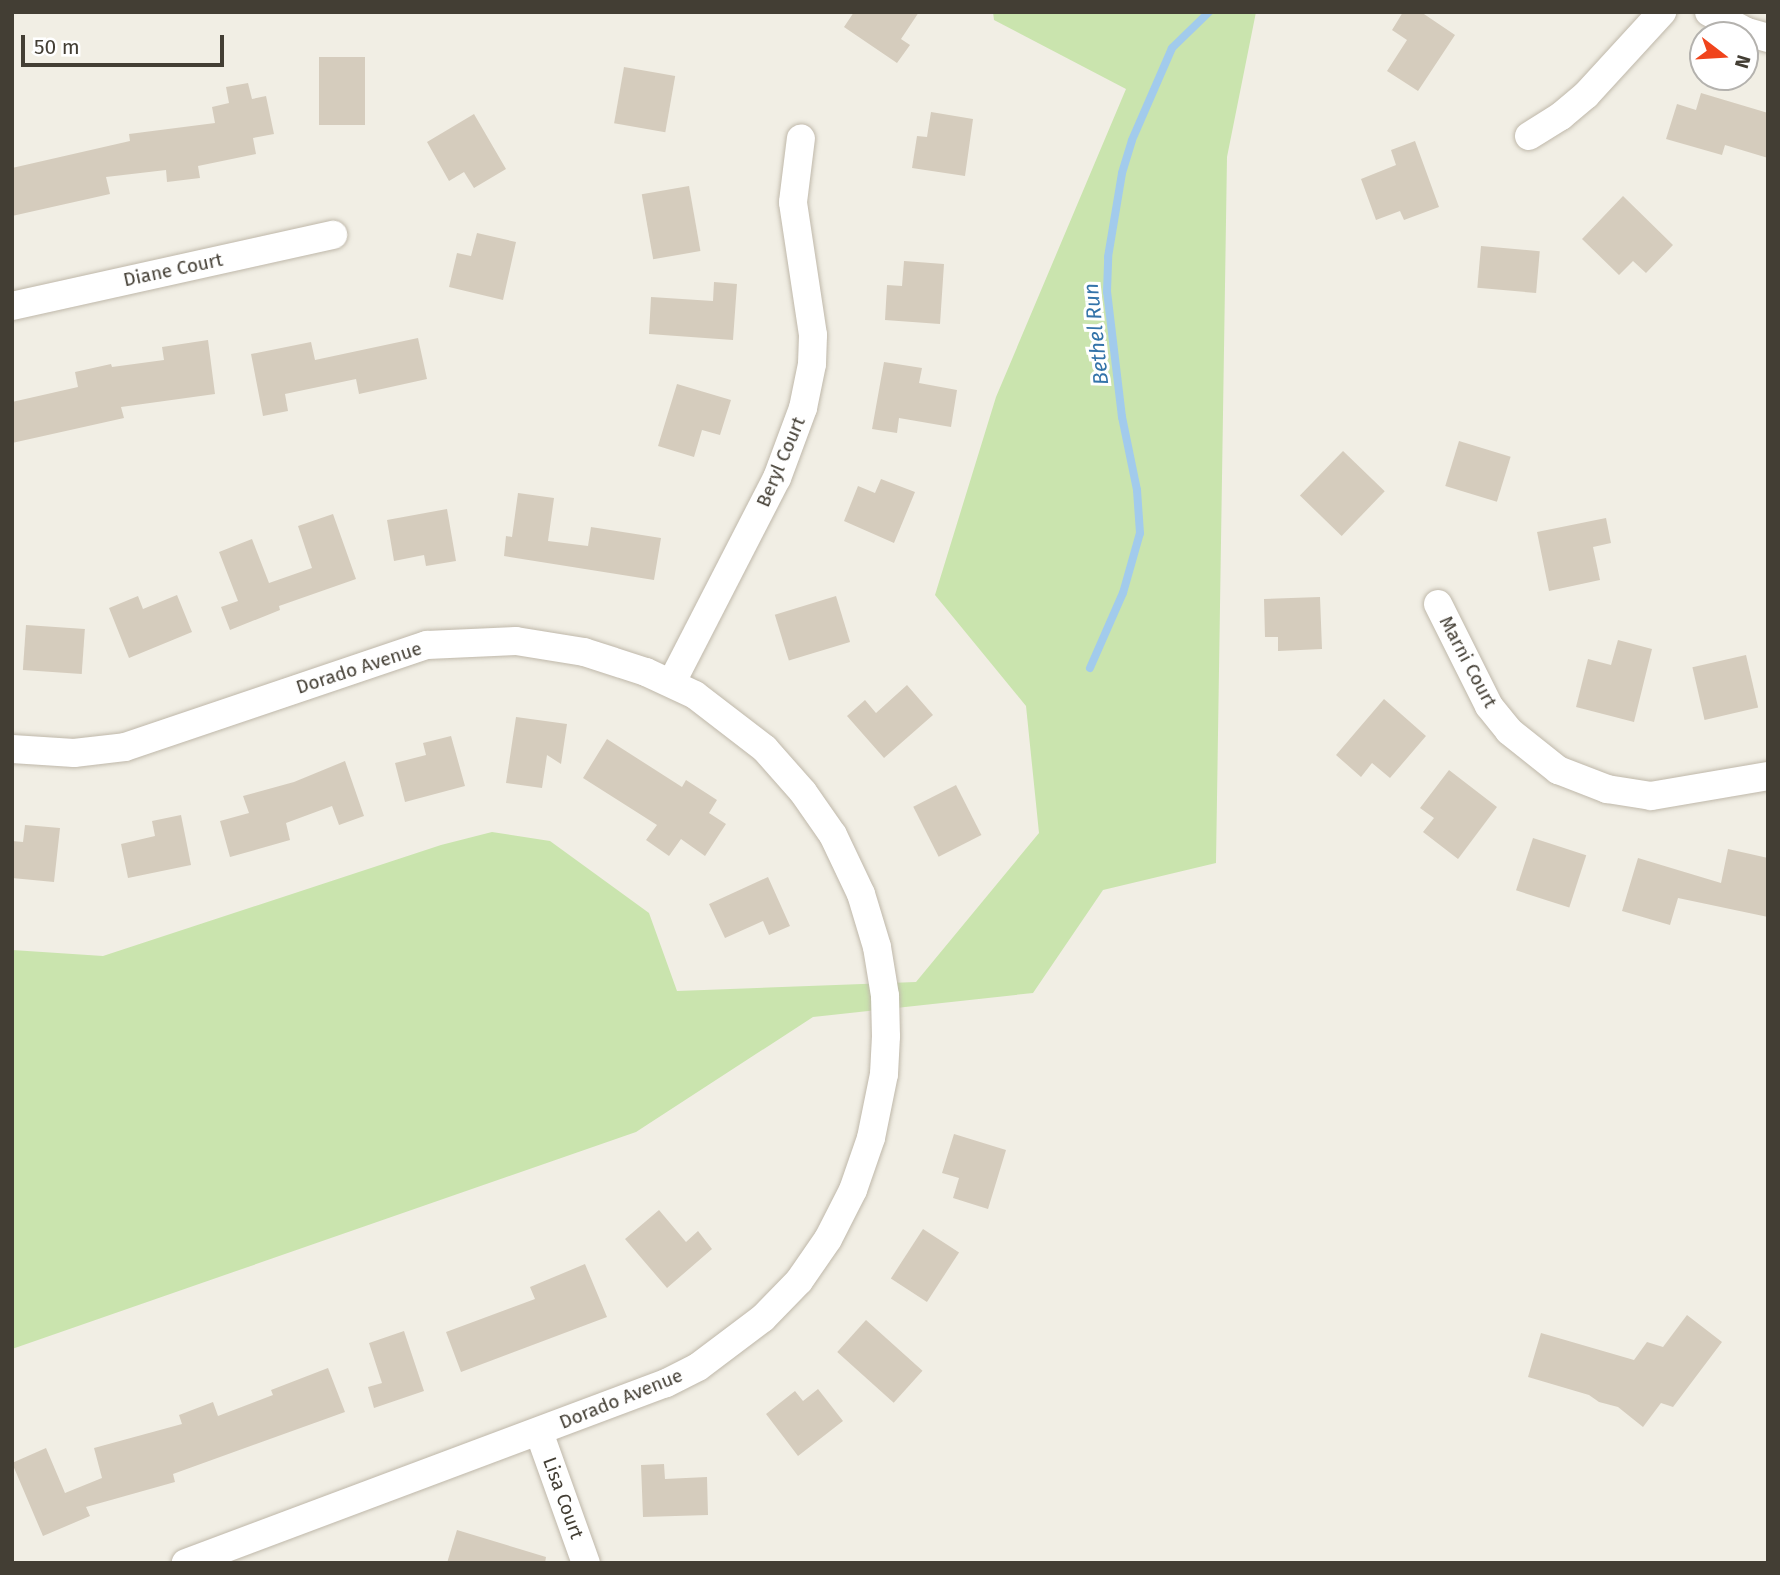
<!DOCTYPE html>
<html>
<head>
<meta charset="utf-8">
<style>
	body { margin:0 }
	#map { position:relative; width:1780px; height:1575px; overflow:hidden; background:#f1eee4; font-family:"Fira Sans",sans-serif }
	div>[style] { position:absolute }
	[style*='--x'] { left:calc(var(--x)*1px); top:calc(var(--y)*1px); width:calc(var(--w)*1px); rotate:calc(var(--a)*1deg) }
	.green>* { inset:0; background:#cae4ae }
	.stream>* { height:8px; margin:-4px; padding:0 4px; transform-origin:4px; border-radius:4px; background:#a2cbec }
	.building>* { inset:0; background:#d5ccbd; transform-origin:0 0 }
	.roads { filter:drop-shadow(0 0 2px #bfb8aa) drop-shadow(0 0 2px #bfb8aa) }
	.minor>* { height:28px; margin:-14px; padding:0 14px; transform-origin:14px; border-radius:14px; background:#fff }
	span { translate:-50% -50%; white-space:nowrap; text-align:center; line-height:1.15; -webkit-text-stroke:6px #fff; paint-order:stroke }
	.street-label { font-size:19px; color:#433e34 }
	.water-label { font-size:21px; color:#3373a9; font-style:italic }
	.frame { position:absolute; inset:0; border:14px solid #433e34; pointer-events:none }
	.north { position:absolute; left:1689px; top:21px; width:70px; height:70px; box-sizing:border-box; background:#fff; border:2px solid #b4b2ae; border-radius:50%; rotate:107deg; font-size:19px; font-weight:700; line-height:28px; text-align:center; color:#433e34 }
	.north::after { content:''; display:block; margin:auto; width:24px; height:32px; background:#f0441c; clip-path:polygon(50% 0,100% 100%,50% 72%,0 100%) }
	.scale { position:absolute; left:21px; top:35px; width:203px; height:32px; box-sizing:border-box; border:4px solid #433e34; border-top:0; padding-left:9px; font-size:21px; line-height:24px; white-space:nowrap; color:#433e34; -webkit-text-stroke:5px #fff; paint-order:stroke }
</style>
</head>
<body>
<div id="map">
	<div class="green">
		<i style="clip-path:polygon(993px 12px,1256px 12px,1227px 157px,1216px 863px,1103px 890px,1033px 993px,813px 1017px,636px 1132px,12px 1349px,12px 950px,103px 956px,441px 845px,492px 832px,550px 841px,649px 913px,677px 991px,916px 982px,1039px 833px,1026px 706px,935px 595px,996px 397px,1126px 89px,994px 20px)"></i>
	</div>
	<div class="stream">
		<i style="--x:1090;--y:668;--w:82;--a:-66.3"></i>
		<i style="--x:1123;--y:593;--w:62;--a:-74.2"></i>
		<i style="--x:1140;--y:533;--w:43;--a:-94"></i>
		<i style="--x:1137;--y:490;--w:75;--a:-101.6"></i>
		<i style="--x:1122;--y:417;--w:126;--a:-96.8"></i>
		<i style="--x:1107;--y:292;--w:35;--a:-88"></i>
		<i style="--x:1108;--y:257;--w:85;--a:-80.5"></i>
		<i style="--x:1122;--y:173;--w:34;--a:-73"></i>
		<i style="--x:1132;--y:140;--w:100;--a:-66.5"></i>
		<i style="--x:1172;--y:48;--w:52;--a:-44.2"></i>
	</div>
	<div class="building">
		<i style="clip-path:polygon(854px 12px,919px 12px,901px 39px,910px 45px,897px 63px,844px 27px)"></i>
		<i style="clip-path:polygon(1403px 12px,1421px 12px,1455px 35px,1418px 91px,1387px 71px,1407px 40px,1392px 30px)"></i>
		<i style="left:319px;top:57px;width:46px;height:68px"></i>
		<i style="left:624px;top:67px;width:52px;height:57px;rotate:10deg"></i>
		<i style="clip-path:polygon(248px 83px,252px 99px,266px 96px,274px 134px,253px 138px,256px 154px,198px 166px,200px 178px,167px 182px,166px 170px,106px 177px,110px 194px,12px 216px,12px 168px,130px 141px,129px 134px,215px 123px,212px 107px,229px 103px,226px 87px)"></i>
		<i style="clip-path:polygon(1701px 93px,1768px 113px,1768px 158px,1725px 145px,1722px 155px,1666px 139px,1677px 104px,1696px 110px)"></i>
		<i style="clip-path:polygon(931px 112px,973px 119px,965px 176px,912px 168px,917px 136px,927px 137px)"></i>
		<i style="clip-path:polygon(474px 114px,506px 169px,474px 188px,464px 172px,449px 181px,427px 142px)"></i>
		<i style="clip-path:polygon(1415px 141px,1439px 207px,1404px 220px,1400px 211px,1376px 220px,1361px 179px,1396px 165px,1391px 150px)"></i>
		<i style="left:689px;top:186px;width:66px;height:48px;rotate:80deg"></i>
		<i style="clip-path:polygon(1623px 196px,1673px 245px,1646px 273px,1633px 261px,1619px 275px,1582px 239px)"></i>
		<i style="clip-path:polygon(477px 233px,516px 242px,503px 300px,449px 287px,457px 253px,471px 256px)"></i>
		<i style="left:1481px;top:246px;width:59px;height:42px;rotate:5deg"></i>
		<i style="clip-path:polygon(904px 261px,944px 264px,940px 324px,885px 320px,887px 285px,902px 286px)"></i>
		<i style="clip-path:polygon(714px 282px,737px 284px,733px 340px,649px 334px,651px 297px,713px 301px)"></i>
		<i style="clip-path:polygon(418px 338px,427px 379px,359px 394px,356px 379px,285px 394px,288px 411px,263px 416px,251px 354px,311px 342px,315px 360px)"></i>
		<i style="clip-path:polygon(208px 340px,215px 394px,121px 407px,124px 418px,12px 443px,12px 402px,78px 387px,75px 372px,111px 364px,112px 367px,164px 360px,162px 347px)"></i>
		<i style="clip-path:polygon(884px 362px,922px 368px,919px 383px,957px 390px,951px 427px,899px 418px,897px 433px,872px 429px)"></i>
		<i style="clip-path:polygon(677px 384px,731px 400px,720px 435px,702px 430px,694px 457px,658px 446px)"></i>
		<i style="left:1459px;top:441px;width:54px;height:47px;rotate:17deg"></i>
		<i style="left:1343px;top:451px;width:58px;height:62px;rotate:44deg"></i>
		<i style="clip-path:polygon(881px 479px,915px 492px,894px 543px,844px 521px,858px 486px,875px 493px)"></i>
		<i style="clip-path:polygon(518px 493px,554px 498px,548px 541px,588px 546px,591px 527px,661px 538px,654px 580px,504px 556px,506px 536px,512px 537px)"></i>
		<i style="clip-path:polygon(447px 509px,456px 561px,426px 566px,424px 555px,394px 561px,387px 520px)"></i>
		<i style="clip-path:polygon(333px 514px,356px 579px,279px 606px,280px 610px,230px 630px,221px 607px,238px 601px,219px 552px,252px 539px,269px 583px,312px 568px,298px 526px)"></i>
		<i style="clip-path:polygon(1606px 518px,1611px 543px,1593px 547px,1600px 580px,1549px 591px,1537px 532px)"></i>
		<i style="clip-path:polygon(177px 595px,192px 632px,129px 658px,109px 608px,138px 596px,143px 609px)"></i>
		<i style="left:836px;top:596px;width:48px;height:64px;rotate:73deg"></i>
		<i style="clip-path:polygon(1320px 597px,1322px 649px,1278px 651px,1278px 637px,1265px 637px,1264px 599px)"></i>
		<i style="left:26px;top:625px;width:59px;height:45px;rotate:4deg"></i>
		<i style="clip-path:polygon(1618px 640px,1652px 649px,1634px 722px,1576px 707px,1588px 659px,1611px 665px)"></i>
		<i style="left:1746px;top:655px;width:54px;height:55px;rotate:77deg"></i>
		<i style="clip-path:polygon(907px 685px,933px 715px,884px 758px,847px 716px,865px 700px,876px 713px)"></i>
		<i style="clip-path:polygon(1384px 699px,1426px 736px,1390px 778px,1372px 763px,1361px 777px,1336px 755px)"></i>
		<i style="clip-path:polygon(516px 717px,567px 724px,561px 764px,547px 755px,542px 788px,506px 783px)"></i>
		<i style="clip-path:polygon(451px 736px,465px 786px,405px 802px,395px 763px,426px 755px,423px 743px)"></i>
		<i style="clip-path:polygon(607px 739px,682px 787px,686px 780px,717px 800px,709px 813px,726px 824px,705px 856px,681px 839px,669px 856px,646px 840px,657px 825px,583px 778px)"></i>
		<i style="clip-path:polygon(345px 761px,364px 816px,339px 825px,332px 806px,286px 823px,290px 840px,230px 857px,220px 821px,249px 813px,243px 796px,294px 782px)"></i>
		<i style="clip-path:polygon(1449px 770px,1497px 807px,1458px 859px,1423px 832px,1434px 818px,1420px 808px)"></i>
		<i style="left:956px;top:785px;width:56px;height:48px;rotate:63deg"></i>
		<i style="clip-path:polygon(181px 815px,191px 865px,128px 878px,121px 844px,155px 836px,152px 821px)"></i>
		<i style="clip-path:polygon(25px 825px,60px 828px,54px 882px,12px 878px,12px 841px,23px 842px)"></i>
		<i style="left:1533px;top:838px;width:56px;height:55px;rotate:18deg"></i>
		<i style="clip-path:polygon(1728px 849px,1768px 858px,1768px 917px,1678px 898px,1670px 925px,1622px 911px,1638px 858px,1721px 883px)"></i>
		<i style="clip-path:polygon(768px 877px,790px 926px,769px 935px,763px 921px,725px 938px,709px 904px)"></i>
		<i style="clip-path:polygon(954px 1134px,1006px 1150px,988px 1209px,953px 1198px,959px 1178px,942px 1173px)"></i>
		<i style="clip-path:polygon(659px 1210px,686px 1242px,698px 1231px,712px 1249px,667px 1288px,625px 1239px)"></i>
		<i style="left:923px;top:1229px;width:43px;height:59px;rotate:33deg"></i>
		<i style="clip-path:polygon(585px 1264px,607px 1317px,461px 1372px,446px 1332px,535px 1299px,530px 1287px)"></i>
		<i style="clip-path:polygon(1687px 1315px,1722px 1342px,1673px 1407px,1661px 1403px,1643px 1427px,1618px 1407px,1599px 1402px,1589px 1395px,1528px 1377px,1541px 1333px,1634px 1360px,1647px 1342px,1663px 1347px)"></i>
		<i style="left:866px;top:1320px;width:76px;height:43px;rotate:42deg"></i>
		<i style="clip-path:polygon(404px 1331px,424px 1391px,374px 1408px,368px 1387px,382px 1383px,369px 1343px)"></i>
		<i style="clip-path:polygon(328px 1368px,345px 1412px,173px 1474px,175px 1482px,86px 1507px,90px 1516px,43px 1536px,12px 1463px,46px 1448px,65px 1493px,102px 1478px,94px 1448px,182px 1424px,179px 1415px,213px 1402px,218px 1416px,273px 1395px,271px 1390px)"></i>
		<i style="clip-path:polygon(818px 1389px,843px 1421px,798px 1456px,766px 1414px,795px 1391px,803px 1401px)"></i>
		<i style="clip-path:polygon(664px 1464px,665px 1479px,707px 1477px,708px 1515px,643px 1517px,641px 1465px)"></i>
		<i style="clip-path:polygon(457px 1530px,546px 1557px,545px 1563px,447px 1563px)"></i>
	</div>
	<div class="roads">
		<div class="minor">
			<i style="--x:1709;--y:12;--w:43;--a:27.8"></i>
			<i style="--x:1747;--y:32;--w:22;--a:16"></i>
			<i style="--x:1529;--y:136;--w:38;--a:-32"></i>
			<i style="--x:1561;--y:116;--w:33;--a:-40"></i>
			<i style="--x:1586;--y:95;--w:113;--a:-47.5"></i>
			<i style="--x:12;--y:306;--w:329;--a:-12.5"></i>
			<i style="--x:1438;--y:604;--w:114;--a:63.4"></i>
			<i style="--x:1489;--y:706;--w:32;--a:51"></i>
			<i style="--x:1509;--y:731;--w:63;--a:38.5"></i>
			<i style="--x:1558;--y:770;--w:53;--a:21.2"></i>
			<i style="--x:1607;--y:789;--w:45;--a:9"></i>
			<i style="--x:1651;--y:796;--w:119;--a:-9.7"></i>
			<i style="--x:672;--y:682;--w:229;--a:-62.8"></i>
			<i style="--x:777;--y:478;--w:75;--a:-69.6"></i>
			<i style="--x:803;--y:408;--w:45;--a:-78.4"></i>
			<i style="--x:812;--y:364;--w:29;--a:-88"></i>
			<i style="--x:813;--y:335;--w:134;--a:-98.6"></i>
			<i style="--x:793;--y:202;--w:64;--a:-82.9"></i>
			<i style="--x:12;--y:749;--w:62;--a:3.7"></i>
			<i style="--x:74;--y:753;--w:51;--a:-6.7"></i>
			<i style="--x:125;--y:747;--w:319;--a:-18.7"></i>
			<i style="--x:427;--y:645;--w:89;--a:-2.6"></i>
			<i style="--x:516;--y:641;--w:69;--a:9.2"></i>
			<i style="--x:584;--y:652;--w:65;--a:17.9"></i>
			<i style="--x:646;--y:672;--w:54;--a:25.1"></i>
			<i style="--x:695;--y:695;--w:88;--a:37.6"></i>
			<i style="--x:765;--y:749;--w:57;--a:48.5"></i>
			<i style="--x:803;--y:792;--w:52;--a:55.1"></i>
			<i style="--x:833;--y:835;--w:65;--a:64.6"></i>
			<i style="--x:861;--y:894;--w:55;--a:73.2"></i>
			<i style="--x:877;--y:947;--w:50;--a:80.7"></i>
			<i style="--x:885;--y:996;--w:40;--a:88.6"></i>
			<i style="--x:886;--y:1036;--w:38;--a:93"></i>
			<i style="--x:884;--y:1074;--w:65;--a:101.5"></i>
			<i style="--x:871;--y:1138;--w:55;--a:109.1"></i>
			<i style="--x:853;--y:1190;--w:55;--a:117"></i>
			<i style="--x:828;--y:1239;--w:51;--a:124.6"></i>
			<i style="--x:799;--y:1281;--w:52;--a:134.2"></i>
			<i style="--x:763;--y:1318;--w:81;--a:143"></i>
			<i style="--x:698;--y:1367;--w:36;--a:153"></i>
			<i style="--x:666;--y:1383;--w:513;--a:159.44"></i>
			<i style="--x:539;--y:1432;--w:139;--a:70.3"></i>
		</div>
	</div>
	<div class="street-label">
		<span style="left:173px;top:270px;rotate:-12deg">Diane Court</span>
		<span style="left:781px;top:462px;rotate:-67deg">Beryl Court</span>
		<span style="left:1468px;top:662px;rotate:62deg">Marni Court</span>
		<span style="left:359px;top:668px;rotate:-18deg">Dorado Avenue</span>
		<span style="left:621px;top:1399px;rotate:-22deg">Dorado Avenue</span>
		<span style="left:563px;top:1498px;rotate:70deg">Lisa Court</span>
	</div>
	<div class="water-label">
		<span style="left:1096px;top:334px;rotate:-96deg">Bethel Run</span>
	</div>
	<div class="frame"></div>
	<div class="north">N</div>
	<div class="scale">50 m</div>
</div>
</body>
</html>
